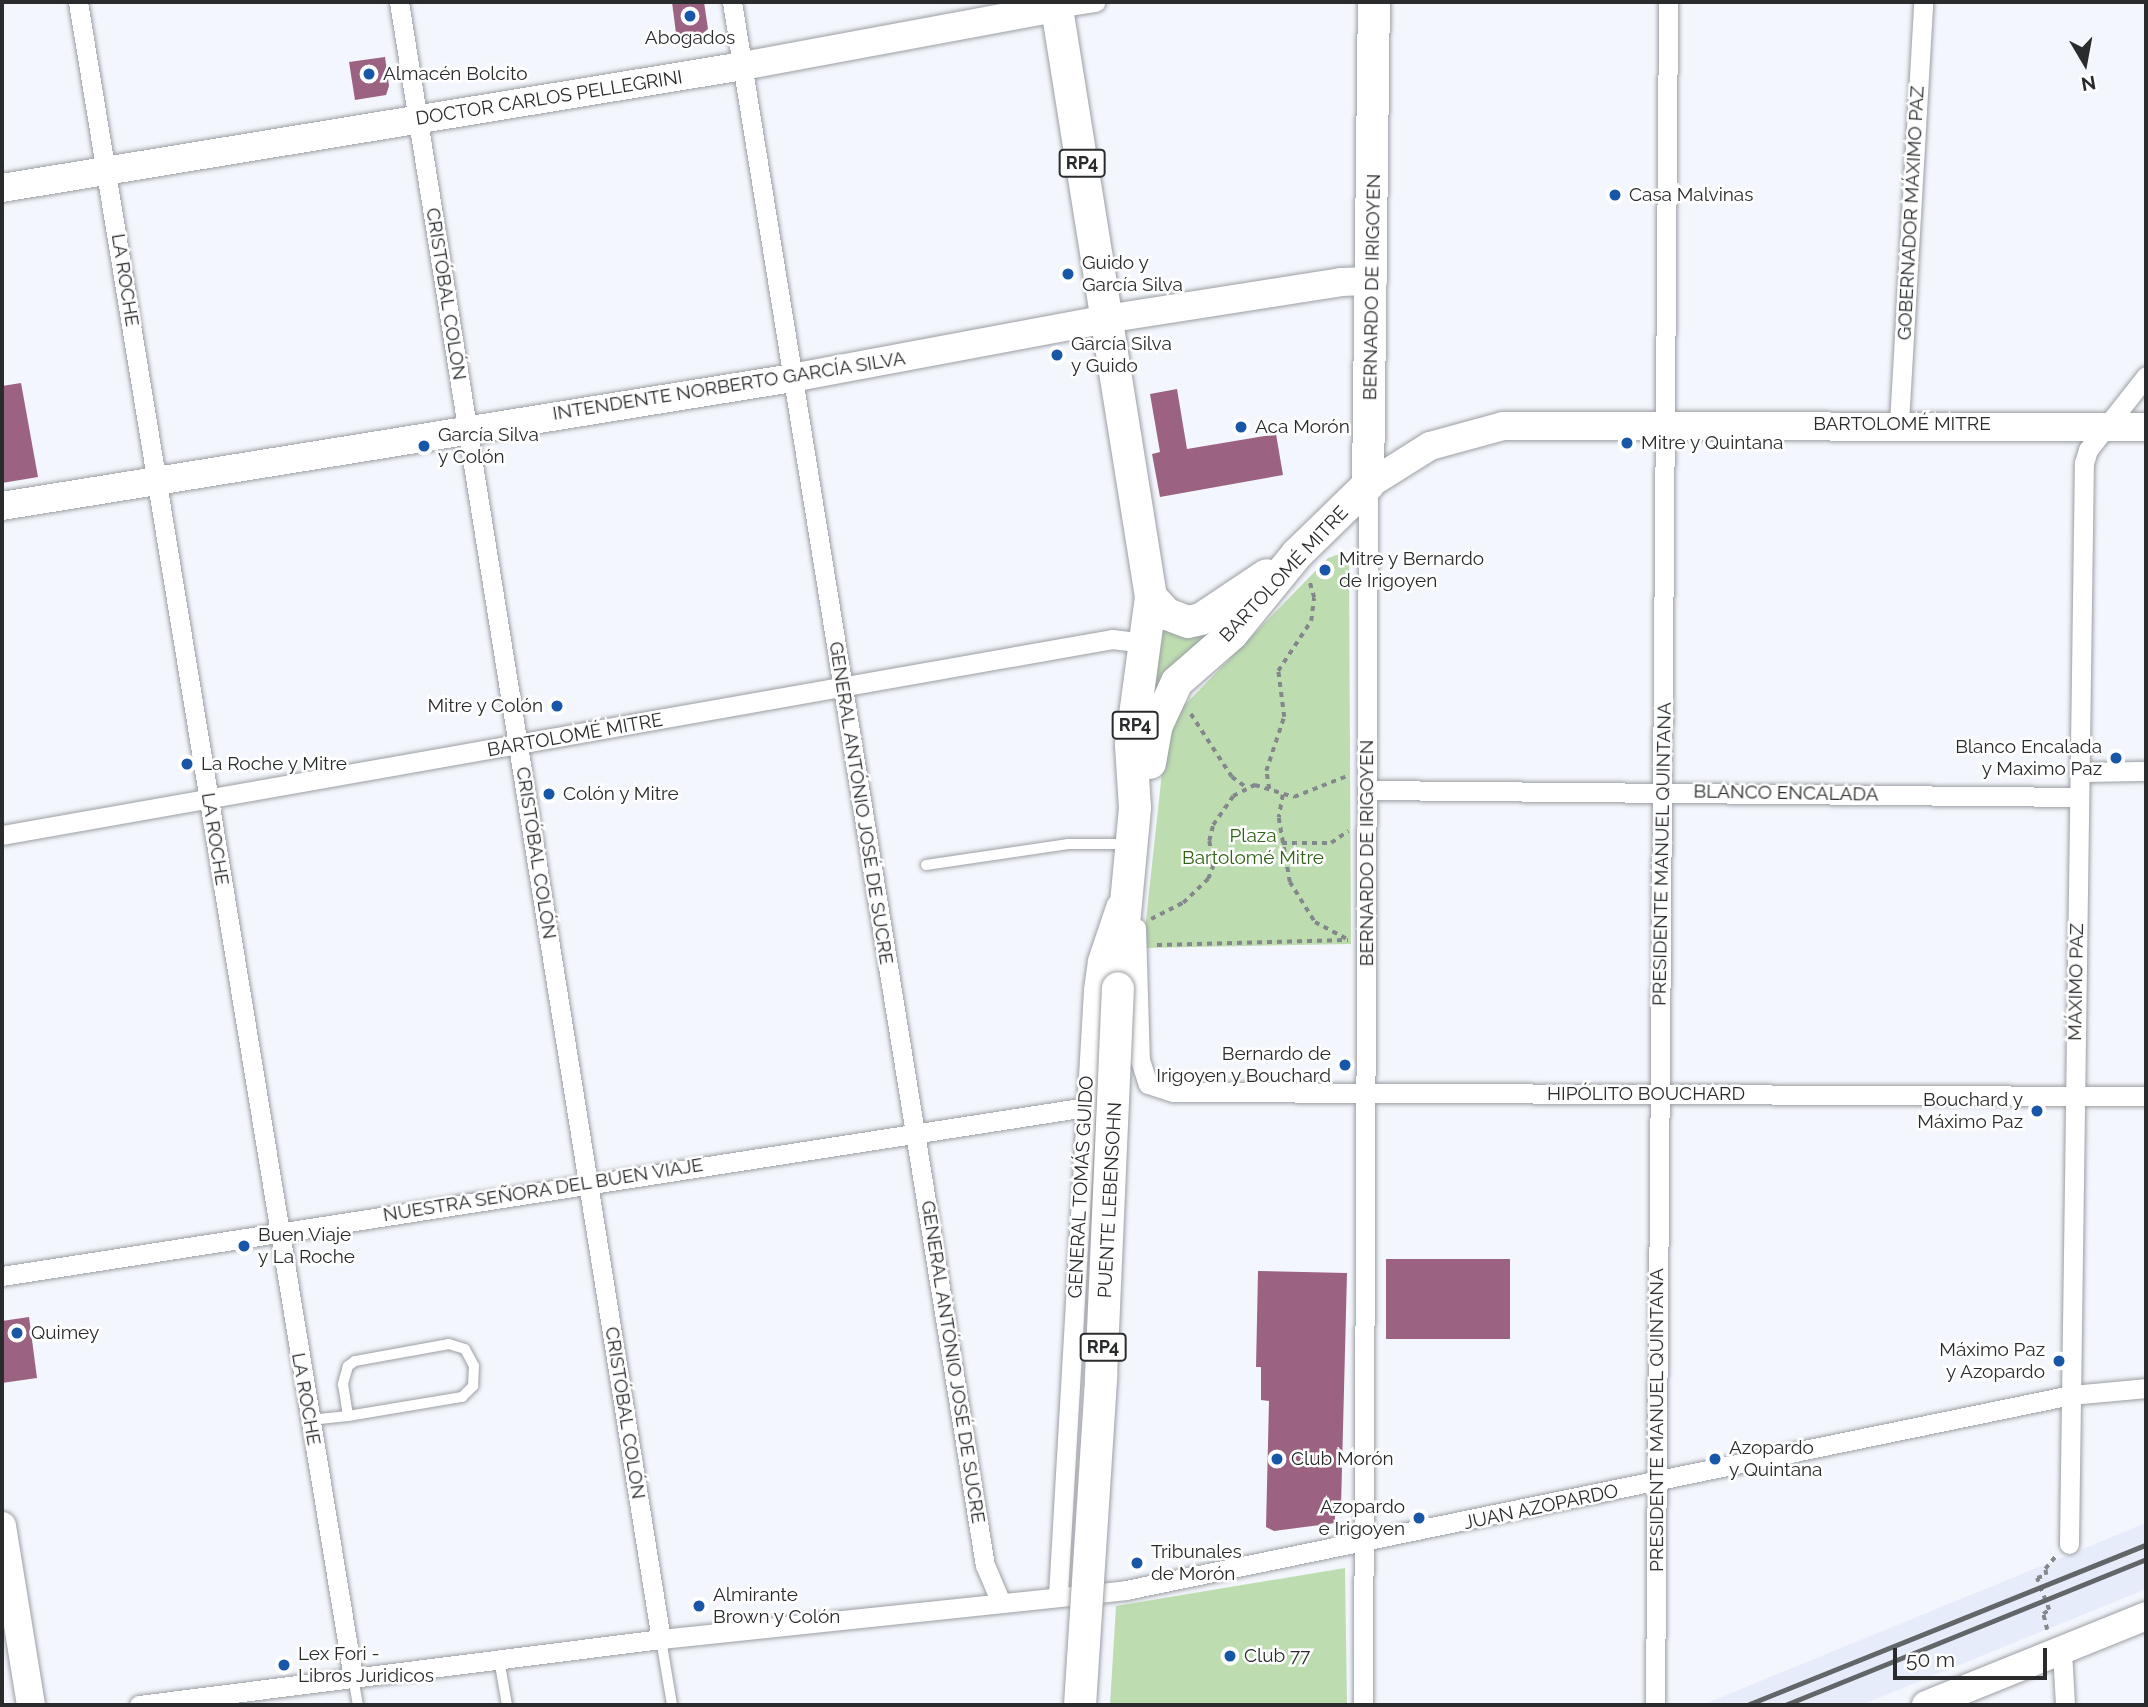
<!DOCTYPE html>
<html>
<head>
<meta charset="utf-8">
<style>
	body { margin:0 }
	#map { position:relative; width:2148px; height:1707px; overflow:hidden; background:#f3f6fc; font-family:Raleway,sans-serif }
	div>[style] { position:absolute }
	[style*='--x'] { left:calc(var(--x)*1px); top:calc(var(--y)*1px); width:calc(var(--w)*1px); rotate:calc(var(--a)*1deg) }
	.built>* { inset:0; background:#e6ecfa }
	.green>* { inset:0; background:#bdddb1 }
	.building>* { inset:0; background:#9c6282; transform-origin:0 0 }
	.path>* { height:3.5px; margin-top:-1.75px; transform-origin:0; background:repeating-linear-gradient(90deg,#84878b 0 5px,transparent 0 10px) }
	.roads { filter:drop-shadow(0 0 2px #9b9ea3) drop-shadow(0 0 2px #9b9ea3) }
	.lane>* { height:10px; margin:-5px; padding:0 5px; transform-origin:5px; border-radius:5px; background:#fff }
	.street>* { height:19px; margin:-9.5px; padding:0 9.5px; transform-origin:9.5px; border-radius:9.5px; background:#fff }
	.secondary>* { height:28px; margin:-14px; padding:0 14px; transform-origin:14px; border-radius:14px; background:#fff }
	.primary>* { height:32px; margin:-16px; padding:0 16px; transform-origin:16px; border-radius:16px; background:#fff }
	.rail>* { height:5px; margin:-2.5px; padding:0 2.5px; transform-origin:2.5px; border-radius:2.5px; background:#636669 }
	.bridges { filter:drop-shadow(0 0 2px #9b9ea3) drop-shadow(0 0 2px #9b9ea3) }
	.primary-bridge>* { height:32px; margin:-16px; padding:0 16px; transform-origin:16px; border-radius:16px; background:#fff }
	.dots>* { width:19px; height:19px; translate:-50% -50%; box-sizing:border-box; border:4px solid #fff; border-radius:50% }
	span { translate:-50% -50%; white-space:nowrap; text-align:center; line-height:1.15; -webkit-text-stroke:5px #fff; paint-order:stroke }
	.shield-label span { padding:2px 5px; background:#fff; border:2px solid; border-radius:5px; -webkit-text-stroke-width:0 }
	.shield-label { font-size:18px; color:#292b2d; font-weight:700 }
	.poi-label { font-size:19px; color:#292b2d }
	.left { translate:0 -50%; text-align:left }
	.right { translate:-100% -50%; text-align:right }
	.street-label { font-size:19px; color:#292b2d }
	.park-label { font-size:19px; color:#316218 }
	.frame { position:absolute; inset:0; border:4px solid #292b2d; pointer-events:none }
	.north { position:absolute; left:2050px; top:28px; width:70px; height:70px; -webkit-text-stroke:5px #fff; paint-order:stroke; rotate:170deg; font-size:19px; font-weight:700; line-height:28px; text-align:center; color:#292b2d }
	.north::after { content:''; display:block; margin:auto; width:24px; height:32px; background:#292b2d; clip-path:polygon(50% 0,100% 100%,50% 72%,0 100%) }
	.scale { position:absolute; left:1893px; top:1648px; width:154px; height:32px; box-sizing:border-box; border:4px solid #292b2d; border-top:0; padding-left:9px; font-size:21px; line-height:24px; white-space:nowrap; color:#292b2d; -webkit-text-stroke:5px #fff; paint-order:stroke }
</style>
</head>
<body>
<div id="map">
	<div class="built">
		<i style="clip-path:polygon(2146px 1523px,2146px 1589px,1861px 1705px,1702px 1705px)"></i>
	</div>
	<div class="green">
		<i style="clip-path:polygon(1339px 554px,1349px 560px,1351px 944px,1143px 948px,1164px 754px,1174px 716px,1328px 558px)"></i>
		<i style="clip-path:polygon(1247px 598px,1148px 725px,1158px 617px)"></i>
		<i style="clip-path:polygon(1345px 1568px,1347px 1705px,1110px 1705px,1116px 1606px)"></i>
	</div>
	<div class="building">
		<i style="clip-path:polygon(672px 2px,704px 2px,708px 29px,698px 37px,677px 41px)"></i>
		<i style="clip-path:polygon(385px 57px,389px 86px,386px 95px,355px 100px,349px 62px)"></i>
		<i style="clip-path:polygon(21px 383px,38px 477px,2px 483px,2px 386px)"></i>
		<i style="clip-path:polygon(1177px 389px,1187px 449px,1276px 434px,1283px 475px,1160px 497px,1152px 454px,1160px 452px,1150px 394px)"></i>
		<i style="left:1386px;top:1259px;width:124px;height:80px"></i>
		<i style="clip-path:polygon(1258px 1271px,1347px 1273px,1341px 1507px,1335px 1507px,1335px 1523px,1274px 1531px,1266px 1527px,1269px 1401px,1261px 1400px,1261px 1367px,1256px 1367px)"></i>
		<i style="clip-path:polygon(29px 1317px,37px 1378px,2px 1383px,2px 1321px)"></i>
	</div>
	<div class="path">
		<i style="--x:1191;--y:714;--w:75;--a:56.9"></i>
		<i style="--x:1232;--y:777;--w:17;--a:36"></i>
		<i style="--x:1269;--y:789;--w:18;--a:-99"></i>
		<i style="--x:1266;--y:771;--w:57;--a:-71.6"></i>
		<i style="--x:1284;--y:717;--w:46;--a:-97.4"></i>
		<i style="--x:1278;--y:671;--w:60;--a:-56.6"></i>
		<i style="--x:1311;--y:621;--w:23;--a:-83"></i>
		<i style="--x:1314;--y:598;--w:19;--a:-106"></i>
		<i style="--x:1283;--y:795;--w:23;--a:100"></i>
		<i style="--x:1279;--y:818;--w:65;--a:80.2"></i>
		<i style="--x:1290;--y:882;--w:47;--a:58"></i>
		<i style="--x:1315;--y:922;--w:36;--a:28"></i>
		<i style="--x:1282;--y:843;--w:49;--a:0"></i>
		<i style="--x:1331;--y:843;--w:21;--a:-35"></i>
		<i style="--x:1151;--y:919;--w:36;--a:-27"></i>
		<i style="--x:1183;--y:903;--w:35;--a:-44"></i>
		<i style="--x:1208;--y:879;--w:14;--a:-69"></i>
		<i style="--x:1213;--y:866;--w:25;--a:-99"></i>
		<i style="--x:1209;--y:841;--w:16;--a:-76"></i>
		<i style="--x:1213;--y:825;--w:35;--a:-55"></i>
		<i style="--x:1233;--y:796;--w:25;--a:-27"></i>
		<i style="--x:1255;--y:785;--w:41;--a:17.1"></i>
		<i style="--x:1294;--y:797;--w:57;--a:-21.6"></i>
		<i style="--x:1157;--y:945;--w:191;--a:-1.5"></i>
		<i style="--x:2047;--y:1630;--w:16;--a:-104"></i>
		<i style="--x:2043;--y:1614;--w:7;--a:-34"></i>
		<i style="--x:2049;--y:1610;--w:34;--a:-111"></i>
		<i style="--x:2037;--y:1578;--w:9;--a:-18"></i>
		<i style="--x:2046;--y:1575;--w:6;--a:-99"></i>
		<i style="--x:2045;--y:1569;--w:16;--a:-50"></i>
	</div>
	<div class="roads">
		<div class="lane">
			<i style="--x:926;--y:865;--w:144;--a:-8.4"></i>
			<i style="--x:1068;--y:844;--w:59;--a:0"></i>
			<i style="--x:310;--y:1420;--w:38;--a:-6"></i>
			<i style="--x:348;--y:1416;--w:116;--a:-9.5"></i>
			<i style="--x:462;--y:1397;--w:16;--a:-45"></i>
			<i style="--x:473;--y:1386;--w:20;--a:-87"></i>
			<i style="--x:474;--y:1366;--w:19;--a:-118"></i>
			<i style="--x:465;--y:1349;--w:17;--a:-163"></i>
			<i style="--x:449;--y:1344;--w:96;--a:169.7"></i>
			<i style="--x:355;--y:1361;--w:9;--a:144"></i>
			<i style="--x:348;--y:1366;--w:19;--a:106"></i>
			<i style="--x:343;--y:1384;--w:32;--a:81"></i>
			<i style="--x:661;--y:1639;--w:67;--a:80.5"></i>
			<i style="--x:499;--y:1659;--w:47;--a:80.1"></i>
			<i style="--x:353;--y:1677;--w:28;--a:80"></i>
		</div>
		<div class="street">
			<i style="--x:78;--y:2;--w:1697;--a:80.68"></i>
			<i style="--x:399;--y:2;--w:1658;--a:80.91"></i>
			<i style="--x:732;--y:2;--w:1583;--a:80.81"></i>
			<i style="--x:985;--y:1565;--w:38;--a:67"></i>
			<i style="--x:1057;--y:8;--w:39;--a:-9"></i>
			<i style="--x:1899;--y:423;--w:422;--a:-86.7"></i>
			<i style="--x:2079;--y:772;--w:67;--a:-0.9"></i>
			<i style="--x:1368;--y:790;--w:710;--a:0.56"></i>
			<i style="--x:2;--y:835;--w:1127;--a:-10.01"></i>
			<i style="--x:1112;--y:639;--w:35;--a:7"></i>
			<i style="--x:1136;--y:928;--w:132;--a:88.3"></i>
			<i style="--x:1140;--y:1060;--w:25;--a:72"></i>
			<i style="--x:1148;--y:1084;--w:26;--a:18"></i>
			<i style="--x:1173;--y:1092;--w:973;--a:0.24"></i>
			<i style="--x:2;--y:1276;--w:1097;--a:-8.86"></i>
			<i style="--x:2069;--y:1544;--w:1081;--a:-89.21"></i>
			<i style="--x:2084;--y:463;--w:14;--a:-73"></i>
			<i style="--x:2088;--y:450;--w:94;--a:-51.9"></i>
			<i style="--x:1058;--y:1595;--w:607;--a:-86.69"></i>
			<i style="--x:1093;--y:989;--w:29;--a:-82"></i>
			<i style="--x:1097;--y:960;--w:59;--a:-71.3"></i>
			<i style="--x:2062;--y:1651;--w:54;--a:86.8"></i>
			<i style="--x:139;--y:1705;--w:526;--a:-7.21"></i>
			<i style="--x:661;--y:1639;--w:468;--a:-6"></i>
			<i style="--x:1126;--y:1590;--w:965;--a:-11.66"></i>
			<i style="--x:2071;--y:1395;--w:75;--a:-5.3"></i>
			<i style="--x:1363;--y:1705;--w:1220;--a:-89.77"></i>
			<i style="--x:1655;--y:1705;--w:1703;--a:-89.56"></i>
		</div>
		<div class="secondary">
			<i style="--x:2;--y:188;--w:751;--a:-9.35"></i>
			<i style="--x:743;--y:66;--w:319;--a:-10.5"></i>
			<i style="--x:1368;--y:485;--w:73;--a:-32.2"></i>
			<i style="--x:1430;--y:446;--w:76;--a:-15.3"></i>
			<i style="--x:1503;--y:426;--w:643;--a:0.09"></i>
			<i style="--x:2;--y:506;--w:800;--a:-9.2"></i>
			<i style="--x:792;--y:378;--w:319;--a:-10.6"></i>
			<i style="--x:1106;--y:319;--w:238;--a:-8.9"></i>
			<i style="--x:1341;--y:282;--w:32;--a:-2"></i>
			<i style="--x:2;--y:1526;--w:181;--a:80.8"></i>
			<i style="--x:1926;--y:1705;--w:237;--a:-22"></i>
		</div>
		<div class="primary">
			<i style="--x:1056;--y:2;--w:603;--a:80.93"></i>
			<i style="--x:1151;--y:597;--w:149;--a:97.7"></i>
			<i style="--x:1131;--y:745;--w:63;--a:86.4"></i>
			<i style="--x:1135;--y:808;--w:181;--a:95.4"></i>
			<i style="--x:1151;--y:597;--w:23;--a:47"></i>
			<i style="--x:1167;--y:614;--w:22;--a:21"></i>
			<i style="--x:1188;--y:622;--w:13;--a:-13"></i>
			<i style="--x:1201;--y:619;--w:79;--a:-33.7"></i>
			<i style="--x:1150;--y:763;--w:39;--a:-80"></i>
			<i style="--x:1157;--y:725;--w:47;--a:-65.1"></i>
			<i style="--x:1177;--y:682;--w:73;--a:-41.1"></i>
			<i style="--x:1232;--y:634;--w:103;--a:-50.9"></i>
			<i style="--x:1297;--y:554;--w:99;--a:-44.2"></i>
			<i style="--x:1368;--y:485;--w:483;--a:-89.3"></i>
		</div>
	</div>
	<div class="rail">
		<i style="--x:1747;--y:1705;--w:430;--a:-21.9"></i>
		<i style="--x:1785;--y:1705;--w:389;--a:-22"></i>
	</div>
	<div class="bridges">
		<div class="primary-bridge">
			<i style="--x:1080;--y:1705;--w:330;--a:-86.3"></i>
			<i style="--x:1101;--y:1376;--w:388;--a:-87.5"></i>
		</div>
	</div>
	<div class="dots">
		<i style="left:690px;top:16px;background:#1857a7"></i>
		<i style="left:369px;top:74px;background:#1857a7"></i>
		<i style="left:1615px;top:195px;background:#1857a7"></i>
		<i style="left:1068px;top:274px;background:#1857a7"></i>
		<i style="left:1057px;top:355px;background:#1857a7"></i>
		<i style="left:1241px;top:427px;background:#1857a7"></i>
		<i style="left:1627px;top:443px;background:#1857a7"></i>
		<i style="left:424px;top:446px;background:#1857a7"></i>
		<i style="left:1325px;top:570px;background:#1857a7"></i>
		<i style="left:557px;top:706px;background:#1857a7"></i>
		<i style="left:2116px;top:758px;background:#1857a7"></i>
		<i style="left:187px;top:764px;background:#1857a7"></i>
		<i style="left:549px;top:794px;background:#1857a7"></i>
		<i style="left:1345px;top:1065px;background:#1857a7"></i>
		<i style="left:2037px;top:1111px;background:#1857a7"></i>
		<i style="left:244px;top:1246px;background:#1857a7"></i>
		<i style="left:17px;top:1333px;background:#1857a7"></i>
		<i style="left:2059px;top:1361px;background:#1857a7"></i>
		<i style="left:1277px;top:1459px;background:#1857a7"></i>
		<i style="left:1715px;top:1459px;background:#1857a7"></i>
		<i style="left:1419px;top:1518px;background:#1857a7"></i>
		<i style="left:1137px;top:1563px;background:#1857a7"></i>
		<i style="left:699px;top:1606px;background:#1857a7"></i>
		<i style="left:1230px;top:1656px;background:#1857a7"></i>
		<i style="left:284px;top:1665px;background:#1857a7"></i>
	</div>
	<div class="shield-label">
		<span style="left:1082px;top:163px">RP4</span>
		<span style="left:1135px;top:725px">RP4</span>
		<span style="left:1103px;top:1347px">RP4</span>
	</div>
	<div class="poi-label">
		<span style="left:690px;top:38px">Abogados</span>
		<span class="left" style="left:383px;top:74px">Almacén Bolcito</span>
		<span class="left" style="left:1629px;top:195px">Casa Malvinas</span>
		<span class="left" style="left:1082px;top:274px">Guido y<br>García Silva</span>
		<span class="left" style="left:1071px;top:355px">García Silva<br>y Guido</span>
		<span class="left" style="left:1255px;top:427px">Aca Morón</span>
		<span class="left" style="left:438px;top:446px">García Silva<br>y Colón</span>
		<span class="left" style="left:1641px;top:443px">Mitre y Quintana</span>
		<span class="left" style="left:1339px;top:570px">Mitre y Bernardo<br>de Irigoyen</span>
		<span class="right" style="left:543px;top:706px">Mitre y Colón</span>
		<span class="right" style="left:2102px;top:758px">Blanco Encalada<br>y Maximo Paz</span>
		<span class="left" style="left:201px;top:764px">La Roche y Mitre</span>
		<span class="left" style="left:563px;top:794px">Colón y Mitre</span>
		<span class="right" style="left:1331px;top:1065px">Bernardo de<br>Irigoyen y Bouchard</span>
		<span class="right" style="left:2023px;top:1111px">Bouchard y<br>Máximo Paz</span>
		<span class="left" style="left:258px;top:1246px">Buen Viaje<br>y La Roche</span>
		<span class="left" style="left:31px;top:1333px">Quimey</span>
		<span class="right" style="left:2045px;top:1361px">Máximo Paz<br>y Azopardo</span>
		<span class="left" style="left:1729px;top:1459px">Azopardo<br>y Quintana</span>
		<span class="left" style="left:1291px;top:1459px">Club Morón</span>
		<span class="right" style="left:1405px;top:1518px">Azopardo<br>e Irigoyen</span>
		<span class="left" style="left:1151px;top:1563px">Tribunales<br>de Morón</span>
		<span class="left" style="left:713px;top:1606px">Almirante<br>Brown y Colón</span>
		<span class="left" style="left:298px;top:1665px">Lex Fori -<br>Libros Juridicos</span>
		<span class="left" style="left:1244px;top:1656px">Club 77</span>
	</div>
	<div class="street-label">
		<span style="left:549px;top:98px;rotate:-9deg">DOCTOR CARLOS PELLEGRINI</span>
		<span style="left:1911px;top:213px;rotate:-87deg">GOBERNADOR MÁXIMO PAZ</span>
		<span style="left:125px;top:280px;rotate:81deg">LA ROCHE</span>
		<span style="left:1372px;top:287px;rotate:-89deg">BERNARDO DE IRIGOYEN</span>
		<span style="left:446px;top:294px;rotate:81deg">CRISTÓBAL COLÓN</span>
		<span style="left:729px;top:386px;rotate:-9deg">INTENDENTE NORBERTO GARCÍA SILVA</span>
		<span style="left:1902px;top:424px">BARTOLOMÉ MITRE</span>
		<span style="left:1284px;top:574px;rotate:-47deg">BARTOLOMÉ MITRE</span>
		<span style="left:575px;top:735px;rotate:-10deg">BARTOLOMÉ MITRE</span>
		<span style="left:1786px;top:793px;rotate:1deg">BLANCO ENCALADA</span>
		<span style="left:861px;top:803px;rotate:81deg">GENERAL ANTÓNIO JOSÉ DE SUCRE</span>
		<span style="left:215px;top:839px;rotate:81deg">LA ROCHE</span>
		<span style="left:536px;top:853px;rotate:81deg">CRISTÓBAL COLÓN</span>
		<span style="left:1367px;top:853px;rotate:-90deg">BERNARDO DE IRIGOYEN</span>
		<span style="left:1662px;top:854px;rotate:-89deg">PRESIDENTE MANUEL QUINTANA</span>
		<span style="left:2076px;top:982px;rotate:-89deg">MÁXIMO PAZ</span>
		<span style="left:1646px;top:1094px">HIPÓLITO BOUCHARD</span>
		<span style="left:1081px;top:1187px;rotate:-87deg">GENERAL TOMÁS GUIDO</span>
		<span style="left:543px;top:1190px;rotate:-9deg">NUESTRA SEÑORA DEL BUEN VIAJE</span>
		<span style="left:1110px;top:1200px;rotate:-87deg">PUENTE LEBENSOHN</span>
		<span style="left:953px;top:1362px;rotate:81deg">GENERAL ANTÓNIO JOSÉ DE SUCRE</span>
		<span style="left:306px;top:1399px;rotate:80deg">LA ROCHE</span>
		<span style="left:625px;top:1413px;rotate:81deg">CRISTÓBAL COLÓN</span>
		<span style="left:1657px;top:1420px;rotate:-90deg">PRESIDENTE MANUEL QUINTANA</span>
		<span style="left:1541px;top:1507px;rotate:-12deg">JUAN AZOPARDO</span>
	</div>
	<div class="park-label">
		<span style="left:1253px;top:847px">Plaza<br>Bartolomé Mitre</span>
	</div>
	<div class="frame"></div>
	<div class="north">N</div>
	<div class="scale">50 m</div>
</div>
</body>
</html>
